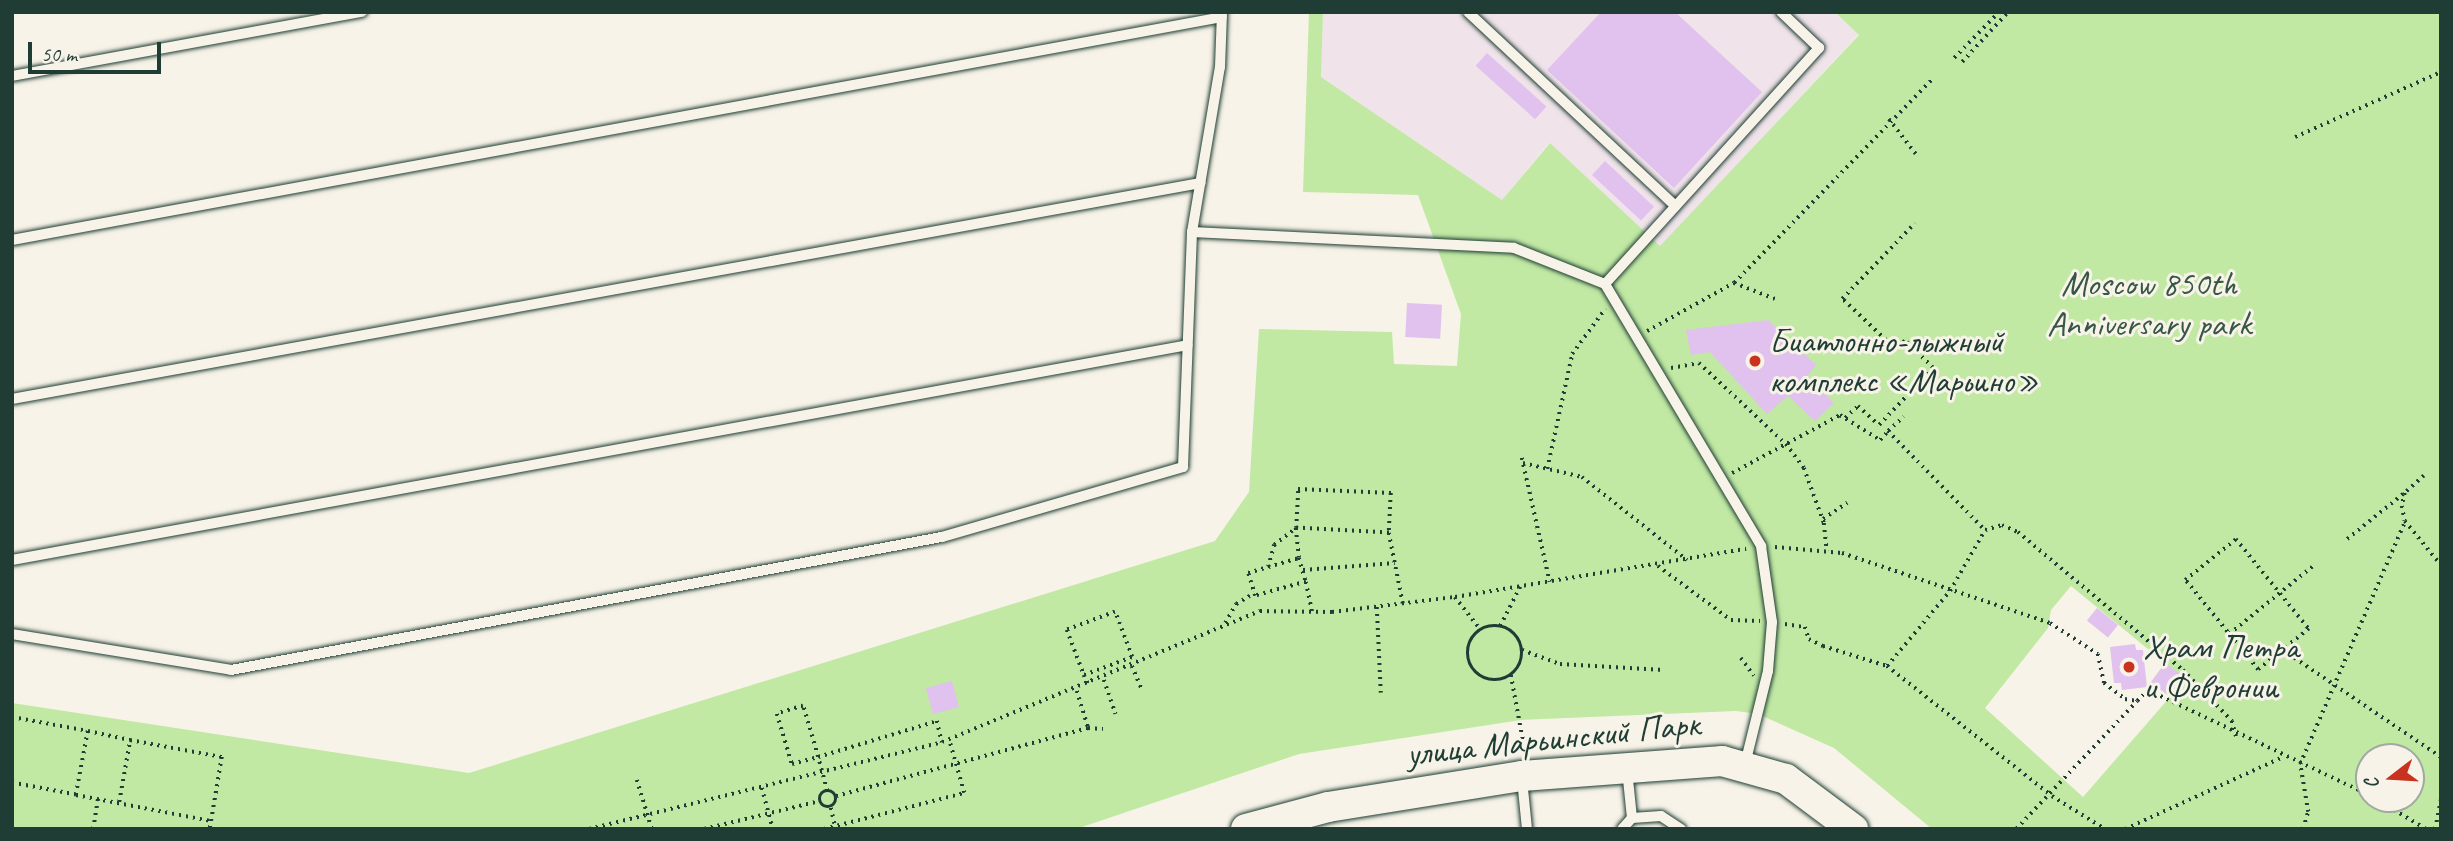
<!DOCTYPE html>
<html>
<head>
<meta charset="utf-8">
<style>
	body { margin:0 }
	#map { position:relative; width:2453px; height:841px; overflow:hidden; background:#f7f3e8; font-family:Caveat,sans-serif }
	div>[style] { position:absolute }
	[style*='--x'] { left:calc(var(--x)*1px); top:calc(var(--y)*1px); width:calc(var(--w)*1px); rotate:calc(var(--a)*1deg) }
	.built>* { inset:0; background:#f0e4ea }
	.green>* { inset:0; background:#c1e9a4 }
	.building>* { inset:0; background:#e1c1ee; transform-origin:0 0 }
	.path>* { height:3.5px; margin-top:-1.75px; transform-origin:0; background:repeating-linear-gradient(90deg,#1f3d34 0 2px,transparent 0 7px) }
	.path>.ring { margin:-1.75px; padding:0; box-sizing:content-box; background:none; border:3.5px solid #1f3d34; border-radius:50% }
	.roads { filter:drop-shadow(0 0 2px #1f3d34) drop-shadow(0 0 2px #1f3d34) }
	.lane>* { height:10px; margin:-5px; padding:0 5px; transform-origin:5px; border-radius:5px; background:#f7f3e8 }
	.secondary>* { height:30px; margin:-15px; padding:0 15px; transform-origin:15px; border-radius:15px; background:#f7f3e8 }
	.dots>* { width:19px; height:19px; translate:-50% -50%; box-sizing:border-box; border:4px solid #f7f3e8; border-radius:50% }
	span { translate:-50% -50%; white-space:nowrap; text-align:center; line-height:1.15; -webkit-text-stroke:6px #f7f3e8; paint-order:stroke }
	.park-label { font-size:35px; color:#375745 }
	.poi-label { font-size:35px; color:#1f3d34 }
	.left { translate:0 -50%; text-align:left }
	.street-label { font-size:35px; color:#1f3d34 }
	.frame { position:absolute; inset:0; border:14px solid #1f3d34; pointer-events:none }
	.north { position:absolute; left:2355px; top:743px; width:70px; height:70px; box-sizing:border-box; background:#f7f3e8; border:2px solid #a1aaa0; border-radius:50%; rotate:253deg; font-size:19px; font-weight:700; line-height:28px; text-align:center; color:#1f3d34 }
	.north::after { content:''; display:block; margin:auto; width:24px; height:32px; background:#c8321e; clip-path:polygon(50% 0,100% 100%,50% 72%,0 100%) }
	.scale { position:absolute; left:28px; top:42px; width:133px; height:32px; box-sizing:border-box; border:4px solid #1f3d34; border-top:0; padding-left:9px; font-size:21px; line-height:24px; white-space:nowrap; color:#1f3d34; -webkit-text-stroke:5px #f7f3e8; paint-order:stroke }
</style>
</head>
<body>
<div id="map">
	<div class="built">
		<i style="clip-path:polygon(1323px 12px,1835px 12px,1859px 34px,1660px 247px,1549px 143px,1502px 200px,1321px 77px)"></i>
	</div>
	<div class="green">
		<i style="clip-path:polygon(evenodd,1309px 12px,1323px 12px,1321px 77px,1502px 200px,1550px 143px,1660px 246px,1859px 35px,1835px 12px,2441px 12px,2441px 829px,1932px 829px,1834px 748px,1758px 714px,1736px 711px,1521px 720px,1299px 754px,1076px 829px,12px 829px,12px 703px,469px 773px,1215px 541px,1249px 492px,1259px 329px,1392px 332px,1394px 364px,1457px 366px,1461px 314px,1418px 195px,1303px 192px,1309px 12px,2071px 586px,2165px 663px,2151px 682px,2170px 697px,2083px 797px,1985px 708px,2048px 628px,2051px 610px,2071px 586px,1309px 12px,2369px 757px,2411px 757px,2411px 799px,2369px 799px,2369px 757px)"></i>
	</div>
	<div class="building">
		<i style="clip-path:polygon(1601px 12px,1675px 12px,1762px 92px,1674px 188px,1547px 70px)"></i>
		<i style="left:1487px;top:53px;width:80px;height:17px;rotate:42deg"></i>
		<i style="left:1605px;top:161px;width:67px;height:19px;rotate:43deg"></i>
		<i style="left:1407px;top:303px;width:35px;height:34px;rotate:3deg"></i>
		<i style="clip-path:polygon(1768px 320px,1816px 365px,1807px 377px,1834px 403px,1815px 421px,1788px 396px,1767px 414px,1710px 352px,1691px 355px,1686px 330px)"></i>
		<i style="left:2097px;top:608px;width:27px;height:16px;rotate:39deg"></i>
		<i style="clip-path:polygon(2135px 644px,2136px 650px,2143px 650px,2147px 687px,2122px 690px,2121px 683px,2114px 683px,2110px 647px)"></i>
		<i style="left:2165px;top:663px;width:24px;height:24px;rotate:36deg"></i>
		<i style="left:952px;top:681px;width:27px;height:27px;rotate:75deg"></i>
	</div>
	<div class="path">
		<i style="--x:1954;--y:58;--w:64;--a:-45.6"></i>
		<i style="--x:1962;--y:62;--w:68;--a:-47.4"></i>
		<i style="--x:1889;--y:119;--w:44;--a:52.4"></i>
		<i style="--x:2295;--y:137;--w:160;--a:-24"></i>
		<i style="--x:1734;--y:283;--w:44;--a:21.3"></i>
		<i style="--x:1647;--y:331;--w:99;--a:-28.9"></i>
		<i style="--x:1734;--y:283;--w:287;--a:-45.8"></i>
		<i style="--x:1671;--y:368;--w:28;--a:-10"></i>
		<i style="--x:1699;--y:363;--w:119;--a:43"></i>
		<i style="--x:1786;--y:444;--w:30;--a:53"></i>
		<i style="--x:1804;--y:468;--w:59;--a:70"></i>
		<i style="--x:1824;--y:523;--w:28;--a:84"></i>
		<i style="--x:1845;--y:418;--w:18;--a:-43"></i>
		<i style="--x:1858;--y:406;--w:28;--a:42"></i>
		<i style="--x:1879;--y:425;--w:79;--a:-46.5"></i>
		<i style="--x:1933;--y:368;--w:39;--a:-136"></i>
		<i style="--x:1905;--y:341;--w:13;--a:135"></i>
		<i style="--x:1896;--y:350;--w:74;--a:-136.6"></i>
		<i style="--x:1842;--y:299;--w:105;--a:-46.2"></i>
		<i style="--x:1888;--y:431;--w:21;--a:-43"></i>
		<i style="--x:1522;--y:458;--w:127;--a:77.3"></i>
		<i style="--x:1523;--y:463;--w:61;--a:13.3"></i>
		<i style="--x:1582;--y:477;--w:134;--a:38.3"></i>
		<i style="--x:1547;--y:469;--w:118;--a:-77.7"></i>
		<i style="--x:1572;--y:354;--w:56;--a:-53.7"></i>
		<i style="--x:1732;--y:473;--w:123;--a:-28.2"></i>
		<i style="--x:1840;--y:415;--w:47;--a:32"></i>
		<i style="--x:1880;--y:440;--w:12;--a:-48"></i>
		<i style="--x:1888;--y:431;--w:139;--a:45.6"></i>
		<i style="--x:2424;--y:476;--w:25;--a:138"></i>
		<i style="--x:2405;--y:493;--w:13;--a:103"></i>
		<i style="--x:2402;--y:506;--w:15;--a:79"></i>
		<i style="--x:2405;--y:521;--w:57;--a:50.7"></i>
		<i style="--x:1823;--y:519;--w:29;--a:-34"></i>
		<i style="--x:1389;--y:533;--w:93;--a:-176.9"></i>
		<i style="--x:1296;--y:528;--w:39;--a:-87"></i>
		<i style="--x:1298;--y:489;--w:93;--a:2.5"></i>
		<i style="--x:1391;--y:493;--w:40;--a:92.9"></i>
		<i style="--x:1389;--y:533;--w:72;--a:78.8"></i>
		<i style="--x:2236;--y:539;--w:116;--a:51"></i>
		<i style="--x:2309;--y:629;--w:65;--a:141.2"></i>
		<i style="--x:2258;--y:670;--w:116;--a:-129"></i>
		<i style="--x:2185;--y:580;--w:65;--a:-38.8"></i>
		<i style="--x:2347;--y:539;--w:72;--a:-38.8"></i>
		<i style="--x:1775;--y:547;--w:67;--a:5.1"></i>
		<i style="--x:1842;--y:553;--w:219;--a:18.6"></i>
		<i style="--x:2050;--y:623;--w:57;--a:32.9"></i>
		<i style="--x:2098;--y:654;--w:30;--a:78"></i>
		<i style="--x:2104;--y:683;--w:26;--a:37"></i>
		<i style="--x:2125;--y:699;--w:12;--a:9"></i>
		<i style="--x:2137;--y:701;--w:16;--a:-45"></i>
		<i style="--x:2148;--y:690;--w:245;--a:25.4"></i>
		<i style="--x:1299;--y:558;--w:25;--a:74"></i>
		<i style="--x:1306;--y:582;--w:53;--a:164.6"></i>
		<i style="--x:1255;--y:596;--w:24;--a:-107"></i>
		<i style="--x:1248;--y:573;--w:53;--a:-16.4"></i>
		<i style="--x:1658;--y:566;--w:91;--a:36.5"></i>
		<i style="--x:1731;--y:620;--w:29;--a:2"></i>
		<i style="--x:1268;--y:567;--w:23;--a:-75"></i>
		<i style="--x:1274;--y:545;--w:28;--a:-38"></i>
		<i style="--x:1296;--y:528;--w:30;--a:84"></i>
		<i style="--x:1303;--y:570;--w:92;--a:-4.4"></i>
		<i style="--x:1306;--y:582;--w:30;--a:78"></i>
		<i style="--x:1455;--y:597;--w:42;--a:51.8"></i>
		<i style="--x:1377;--y:607;--w:86;--a:87.3"></i>
		<i style="--x:1225;--y:623;--w:22;--a:-60"></i>
		<i style="--x:1236;--y:604;--w:21;--a:-31"></i>
		<i style="--x:1785;--y:624;--w:20;--a:9"></i>
		<i style="--x:1805;--y:627;--w:13;--a:72"></i>
		<i style="--x:1809;--y:639;--w:16;--a:27"></i>
		<i style="--x:1823;--y:646;--w:67;--a:17.4"></i>
		<i style="--x:1887;--y:666;--w:210;--a:38.2"></i>
		<i style="--x:2052;--y:796;--w:62;--a:31.9"></i>
		<i class="ring" style="left:1468px;top:626px;width:50.5px;height:50.5px"></i>
		<i style="--x:1500;--y:626;--w:44;--a:-62.9"></i>
		<i style="--x:2229;--y:634;--w:108;--a:-39"></i>
		<i style="--x:1522;--y:650;--w:40;--a:20.2"></i>
		<i style="--x:1560;--y:664;--w:104;--a:3.3"></i>
		<i style="--x:2283;--y:650;--w:191;--a:34.1"></i>
		<i style="--x:1741;--y:658;--w:22;--a:54"></i>
		<i style="--x:1132;--y:666;--w:26;--a:67"></i>
		<i style="--x:1887;--y:666;--w:98;--a:-50"></i>
		<i style="--x:1950;--y:591;--w:70;--a:-60.2"></i>
		<i style="--x:1985;--y:530;--w:18;--a:-16"></i>
		<i style="--x:2002;--y:525;--w:17;--a:24"></i>
		<i style="--x:2018;--y:532;--w:215;--a:39.9"></i>
		<i style="--x:2183;--y:670;--w:71;--a:46.1"></i>
		<i style="--x:2232;--y:721;--w:16;--a:75"></i>
		<i style="--x:1084;--y:675;--w:51;--a:-20.6"></i>
		<i style="--x:1132;--y:657;--w:48;--a:-110.7"></i>
		<i style="--x:1115;--y:612;--w:51;--a:159.4"></i>
		<i style="--x:1067;--y:630;--w:48;--a:69.3"></i>
		<i style="--x:1084;--y:675;--w:12;--a:66"></i>
		<i style="--x:1511;--y:675;--w:66;--a:79.5"></i>
		<i style="--x:1104;--y:680;--w:36;--a:71"></i>
		<i style="--x:1077;--y:691;--w:39;--a:73"></i>
		<i style="--x:12;--y:717;--w:77;--a:10.4"></i>
		<i style="--x:88;--y:731;--w:65;--a:100.6"></i>
		<i style="--x:76;--y:795;--w:65;--a:-169.4"></i>
		<i style="--x:88;--y:731;--w:43;--a:12.1"></i>
		<i style="--x:637;--y:780;--w:51;--a:73"></i>
		<i style="--x:762;--y:788;--w:42;--a:75"></i>
		<i style="--x:827;--y:791;--w:35;--a:-105"></i>
		<i style="--x:818;--y:757;--w:53;--a:-106.4"></i>
		<i style="--x:803;--y:706;--w:27;--a:163"></i>
		<i style="--x:777;--y:714;--w:52;--a:73.3"></i>
		<i style="--x:792;--y:764;--w:27;--a:-15"></i>
		<i style="--x:818;--y:757;--w:124;--a:-16.8"></i>
		<i style="--x:937;--y:721;--w:22;--a:77"></i>
		<i class="ring" style="left:820px;top:791px;width:12.5px;height:12.5px"></i>
		<i style="--x:76;--y:795;--w:137;--a:10.9"></i>
		<i style="--x:836;--y:796;--w:261;--a:-15.1"></i>
		<i style="--x:1088;--y:728;--w:15;--a:4"></i>
		<i style="--x:2376;--y:799;--w:58;--a:31"></i>
		<i style="--x:119;--y:802;--w:63;--a:-79.9"></i>
		<i style="--x:130;--y:740;--w:94;--a:10.5"></i>
		<i style="--x:222;--y:757;--w:73;--a:99.5"></i>
		<i style="--x:831;--y:808;--w:18;--a:77"></i>
		<i style="--x:93;--y:829;--w:31;--a:-81"></i>
		<i style="--x:589;--y:829;--w:364;--a:-13.8"></i>
		<i style="--x:942;--y:742;--w:344;--a:-22.4"></i>
		<i style="--x:1260;--y:611;--w:72;--a:0.8"></i>
		<i style="--x:1332;--y:612;--w:124;--a:-7"></i>
		<i style="--x:1455;--y:597;--w:295;--a:-9.4"></i>
		<i style="--x:704;--y:829;--w:119;--a:-13.6"></i>
		<i style="--x:824;--y:829;--w:145;--a:-14.4"></i>
		<i style="--x:964;--y:793;--w:55;--a:-105.8"></i>
		<i style="--x:2016;--y:829;--w:176;--a:-46.6"></i>
		<i style="--x:2125;--y:829;--w:174;--a:-24.5"></i>
		<i style="--x:2303;--y:829;--w:18;--a:-74"></i>
		<i style="--x:2308;--y:812;--w:49;--a:-99.5"></i>
		<i style="--x:2300;--y:764;--w:265;--a:-66.6"></i>
		<i style="--x:2435;--y:829;--w:31;--a:-79"></i>
	</div>
	<div class="roads">
		<div class="lane">
			<i style="--x:1468;--y:12;--w:284;--a:43.1"></i>
			<i style="--x:12;--y:76;--w:356;--a:-10.4"></i>
			<i style="--x:1192;--y:232;--w:322;--a:2.8"></i>
			<i style="--x:1514;--y:248;--w:98;--a:21.6"></i>
			<i style="--x:1605;--y:284;--w:305;--a:59.2"></i>
			<i style="--x:1761;--y:546;--w:77;--a:81.8"></i>
			<i style="--x:1772;--y:622;--w:49;--a:94.7"></i>
			<i style="--x:1768;--y:671;--w:96;--a:103.9"></i>
			<i style="--x:12;--y:240;--w:1230;--a:-10.44"></i>
			<i style="--x:1605;--y:284;--w:319;--a:-47.8"></i>
			<i style="--x:1819;--y:48;--w:52;--a:-136.5"></i>
			<i style="--x:12;--y:399;--w:1208;--a:-10.3"></i>
			<i style="--x:12;--y:560;--w:1195;--a:-10.36"></i>
			<i style="--x:12;--y:634;--w:222;--a:9.3"></i>
			<i style="--x:231;--y:670;--w:723;--a:-10.6"></i>
			<i style="--x:942;--y:537;--w:251;--a:-16.2"></i>
			<i style="--x:1183;--y:467;--w:235;--a:-87.8"></i>
			<i style="--x:1192;--y:232;--w:167;--a:-80.4"></i>
			<i style="--x:1220;--y:67;--w:55;--a:-87.9"></i>
			<i style="--x:1522;--y:779;--w:50;--a:84.3"></i>
			<i style="--x:1632;--y:818;--w:29;--a:-4"></i>
			<i style="--x:1661;--y:816;--w:24;--a:33"></i>
			<i style="--x:1622;--y:829;--w:15;--a:-48"></i>
			<i style="--x:1632;--y:818;--w:48;--a:-95.9"></i>
		</div>
		<div class="secondary">
			<i style="--x:1246;--y:829;--w:85;--a:-15"></i>
			<i style="--x:1328;--y:807;--w:196;--a:-9.1"></i>
			<i style="--x:1522;--y:776;--w:201;--a:-4.3"></i>
			<i style="--x:1722;--y:761;--w:66;--a:15.7"></i>
			<i style="--x:1786;--y:779;--w:84;--a:36.7"></i>
		</div>
	</div>
	<div class="dots">
		<i style="left:1755px;top:361px;background:#c8321e"></i>
		<i style="left:2129px;top:667px;background:#c8321e"></i>
	</div>
	<div class="park-label">
		<span style="left:2149px;top:304px">Moscow 850th<br>Anniversary park</span>
	</div>
	<div class="poi-label">
		<span class="left" style="left:1769px;top:361px">Биатлонно-лыжный<br>комплекс «Марьино»</span>
		<span class="left" style="left:2143px;top:667px">Храм Петра<br>и Февронии</span>
	</div>
	<div class="street-label">
		<span style="left:1553px;top:739px;rotate:-6deg">улица Марьинский Парк</span>
	</div>
	<div class="frame"></div>
	<div class="north">С</div>
	<div class="scale">50 m</div>
</div>
</body>
</html>
